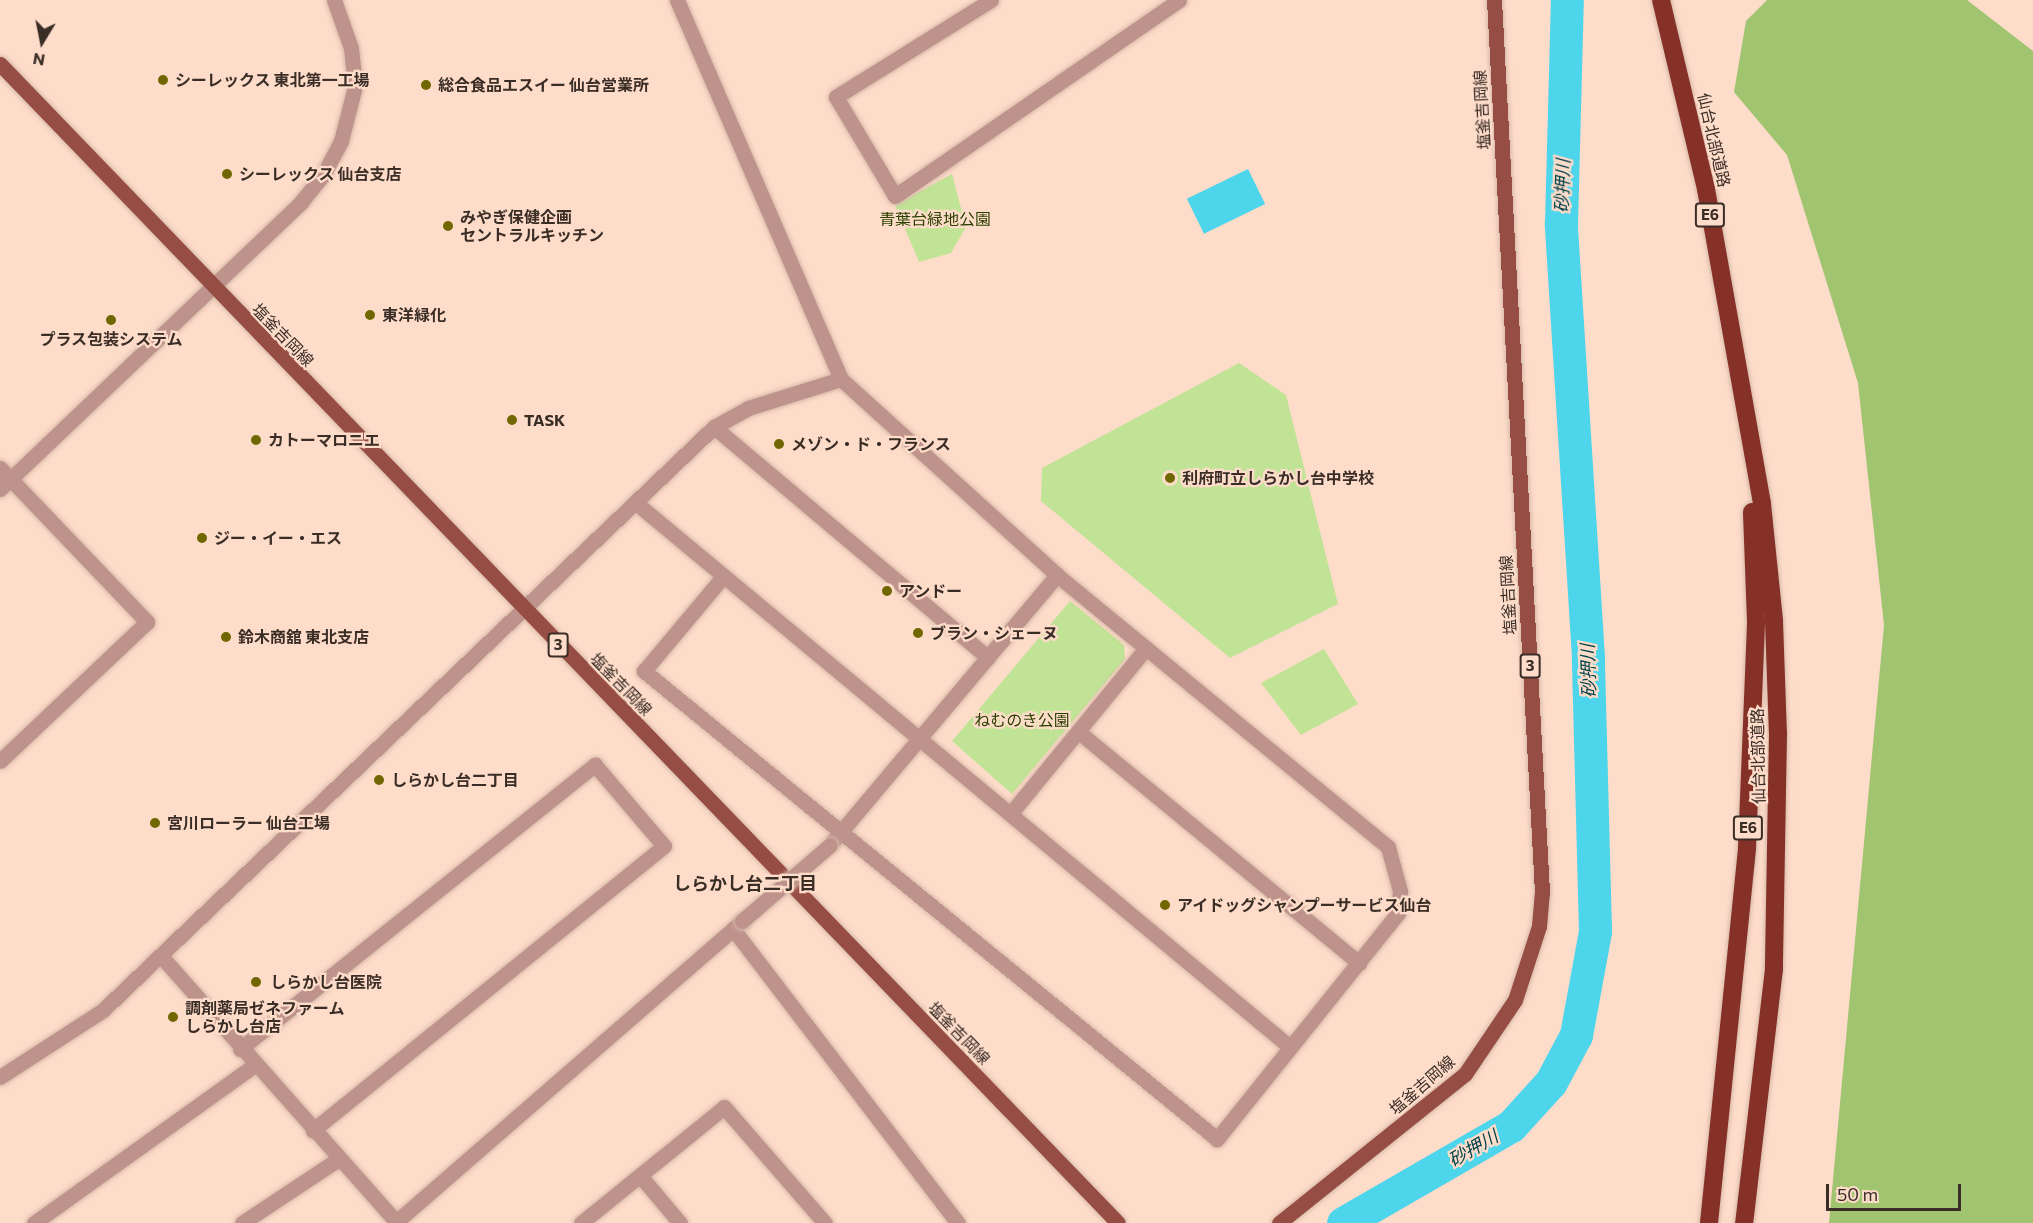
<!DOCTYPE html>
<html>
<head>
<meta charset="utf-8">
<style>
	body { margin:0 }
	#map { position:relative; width:2033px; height:1223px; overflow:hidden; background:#fedcca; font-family:Commissioner,"Noto Sans JP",sans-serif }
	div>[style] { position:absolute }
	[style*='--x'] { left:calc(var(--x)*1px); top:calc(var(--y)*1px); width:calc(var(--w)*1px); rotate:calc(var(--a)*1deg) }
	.green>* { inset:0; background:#c1e395 }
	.forest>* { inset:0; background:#a0c46f }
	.water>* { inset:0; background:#4dd5eb; transform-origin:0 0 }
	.river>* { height:33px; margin:-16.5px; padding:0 16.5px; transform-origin:16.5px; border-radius:16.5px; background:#4dd5eb }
	.roads { filter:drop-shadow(0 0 2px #d7b9a9) drop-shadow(0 0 2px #d7b9a9) }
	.minor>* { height:15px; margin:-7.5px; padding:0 7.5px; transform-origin:7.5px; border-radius:7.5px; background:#be938c }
	.major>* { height:15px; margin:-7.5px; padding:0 7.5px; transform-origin:7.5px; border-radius:7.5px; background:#964d43 }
	.highway>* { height:18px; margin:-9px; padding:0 9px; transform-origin:9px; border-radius:9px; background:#863128 }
	.bridges { filter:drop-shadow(0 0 2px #d7b9a9) drop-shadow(0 0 2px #d7b9a9) }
	.minor-bridge>* { height:15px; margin:-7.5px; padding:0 7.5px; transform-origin:7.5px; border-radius:7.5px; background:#be938c }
	.dots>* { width:16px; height:16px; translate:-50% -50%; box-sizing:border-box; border:3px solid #fedcca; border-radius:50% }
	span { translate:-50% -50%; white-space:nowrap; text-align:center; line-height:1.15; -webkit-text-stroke:4.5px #fedcca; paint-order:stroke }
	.shield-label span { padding:2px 4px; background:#fedcca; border:2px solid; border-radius:4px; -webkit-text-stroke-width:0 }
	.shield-label { font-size:15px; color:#3a2d26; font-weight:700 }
	.poi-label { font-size:16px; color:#3a2d26; font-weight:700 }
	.left { translate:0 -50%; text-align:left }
	.street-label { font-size:16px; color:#3a2d26 }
	.park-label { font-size:16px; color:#2b4100 }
	.water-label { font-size:18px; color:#01424b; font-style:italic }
	.neighbourhood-label { font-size:18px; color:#3a2d26; font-weight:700 }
	.north { position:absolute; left:12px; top:12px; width:60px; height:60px; -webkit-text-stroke:4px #fedcca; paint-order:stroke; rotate:190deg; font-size:16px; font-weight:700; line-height:24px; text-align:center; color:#3a2d26 }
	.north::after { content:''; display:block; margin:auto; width:21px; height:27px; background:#3a2d26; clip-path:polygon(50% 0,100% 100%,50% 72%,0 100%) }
	.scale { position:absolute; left:1826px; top:1184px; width:135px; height:27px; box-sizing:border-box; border:3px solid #3a2d26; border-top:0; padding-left:8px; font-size:18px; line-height:21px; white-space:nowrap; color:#3a2d26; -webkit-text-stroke:4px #fedcca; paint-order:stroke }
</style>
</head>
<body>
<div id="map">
	<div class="green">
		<i style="clip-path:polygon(952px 174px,966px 227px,951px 253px,919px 262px,895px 205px)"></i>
		<i style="clip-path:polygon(1239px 363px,1286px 395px,1338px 604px,1230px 658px,1041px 501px,1042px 468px)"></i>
		<i style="clip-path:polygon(1070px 601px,1124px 645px,1125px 659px,1012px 794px,952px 741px)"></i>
		<i style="clip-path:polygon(1324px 649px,1358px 704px,1301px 735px,1261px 683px)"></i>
	</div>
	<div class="forest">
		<i style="clip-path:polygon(1767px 0,1967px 0,2033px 51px,2033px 1223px,1829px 1223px,1884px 625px,1858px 383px,1787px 155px,1734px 92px,1746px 21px)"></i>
	</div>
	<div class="water">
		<i style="left:1248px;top:169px;width:39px;height:68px;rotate:64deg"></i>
	</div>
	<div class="river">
		<i style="--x:1343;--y:1223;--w:194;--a:-30"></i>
		<i style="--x:1511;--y:1126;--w:59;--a:-47.7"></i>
		<i style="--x:1551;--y:1082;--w:53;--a:-62"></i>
		<i style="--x:1576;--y:1035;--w:106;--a:-79.6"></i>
		<i style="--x:1595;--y:931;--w:274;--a:-91.5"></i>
		<i style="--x:1588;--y:657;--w:434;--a:-93.6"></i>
		<i style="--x:1561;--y:224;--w:224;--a:-88.5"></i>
	</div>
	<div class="roads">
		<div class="minor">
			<i style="--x:677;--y:0;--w:413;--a:66.6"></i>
			<i style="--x:841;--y:379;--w:292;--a:42.2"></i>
			<i style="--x:1057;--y:575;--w:428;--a:39.4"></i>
			<i style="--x:1388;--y:847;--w:46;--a:74.7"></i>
			<i style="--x:1400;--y:891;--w:22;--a:95"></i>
			<i style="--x:1398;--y:913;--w:290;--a:128.7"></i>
			<i style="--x:1217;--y:1139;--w:740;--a:-140.76"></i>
			<i style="--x:644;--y:671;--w:120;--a:-50.1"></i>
			<i style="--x:991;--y:0;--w:183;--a:148"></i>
			<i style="--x:836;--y:97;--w:115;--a:59.2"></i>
			<i style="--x:895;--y:196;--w:345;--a:-34.6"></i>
			<i style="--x:714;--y:427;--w:358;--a:40.1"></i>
			<i style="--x:0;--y:468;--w:213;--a:46.3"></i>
			<i style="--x:147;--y:622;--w:202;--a:136.6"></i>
			<i style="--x:0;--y:489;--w:416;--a:-43.6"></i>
			<i style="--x:301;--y:202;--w:35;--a:-51"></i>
			<i style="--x:323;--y:175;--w:38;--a:-62"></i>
			<i style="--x:341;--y:141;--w:57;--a:-75.7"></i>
			<i style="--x:355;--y:86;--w:38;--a:-96"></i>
			<i style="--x:351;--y:48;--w:51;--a:-109.5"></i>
			<i style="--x:636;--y:503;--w:851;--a:39.75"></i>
			<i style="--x:1080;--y:733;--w:362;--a:39.5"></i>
			<i style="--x:1011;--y:813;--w:213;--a:-50.7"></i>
			<i style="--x:833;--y:841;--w:348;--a:-49.9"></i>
			<i style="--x:733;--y:929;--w:370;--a:52.6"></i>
			<i style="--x:161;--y:956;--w:355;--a:48.5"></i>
			<i style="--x:396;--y:1222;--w:459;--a:-41"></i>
			<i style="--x:240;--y:1049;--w:455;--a:-38.7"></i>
			<i style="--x:595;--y:765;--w:106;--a:49.6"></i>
			<i style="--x:664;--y:846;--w:452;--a:141"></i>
			<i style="--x:0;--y:1077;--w:123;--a:-33"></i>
			<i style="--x:103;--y:1010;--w:845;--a:-43.66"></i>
			<i style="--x:714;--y:427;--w:39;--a:-29"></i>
			<i style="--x:748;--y:408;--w:97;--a:-17.3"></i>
			<i style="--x:642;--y:1178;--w:59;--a:49.8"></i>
			<i style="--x:34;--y:1223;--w:269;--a:-35.6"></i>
			<i style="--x:242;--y:1223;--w:114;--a:-33.6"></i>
			<i style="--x:581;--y:1223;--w:184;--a:-39"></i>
			<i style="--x:724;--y:1107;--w:154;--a:49"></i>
		</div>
		<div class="major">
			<i style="--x:0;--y:64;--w:1610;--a:46.03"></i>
			<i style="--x:1279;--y:1223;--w:238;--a:-38.7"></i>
			<i style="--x:1465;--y:1074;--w:89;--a:-56"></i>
			<i style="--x:1515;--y:1000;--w:78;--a:-72"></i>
			<i style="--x:1539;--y:926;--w:34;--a:-85"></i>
			<i style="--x:1542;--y:892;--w:893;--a:-93.08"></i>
		</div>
		<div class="highway">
			<i style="--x:1661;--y:0;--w:194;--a:76.6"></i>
			<i style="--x:1706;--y:189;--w:320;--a:79.9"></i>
			<i style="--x:1762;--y:504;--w:118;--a:84.1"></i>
			<i style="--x:1774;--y:621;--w:112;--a:88"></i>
			<i style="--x:1778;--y:733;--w:236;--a:91"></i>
			<i style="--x:1774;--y:969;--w:256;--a:96.7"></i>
			<i style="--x:1709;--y:1223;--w:377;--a:-84.2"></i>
			<i style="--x:1747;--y:848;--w:226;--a:-87.7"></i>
			<i style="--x:1756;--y:622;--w:110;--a:-92.1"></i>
		</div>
	</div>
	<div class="bridges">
		<div class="minor-bridge">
			<i style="--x:742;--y:921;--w:116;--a:-40.8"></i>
		</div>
	</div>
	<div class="dots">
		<i style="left:163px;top:80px;background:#706700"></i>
		<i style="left:426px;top:85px;background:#706700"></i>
		<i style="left:227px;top:174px;background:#706700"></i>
		<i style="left:448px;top:226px;background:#706700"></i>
		<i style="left:370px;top:315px;background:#706700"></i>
		<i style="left:111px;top:320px;background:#706700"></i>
		<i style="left:512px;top:420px;background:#706700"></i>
		<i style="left:256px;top:440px;background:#706700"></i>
		<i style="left:779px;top:444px;background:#706700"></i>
		<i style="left:1170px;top:478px;background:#706700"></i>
		<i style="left:202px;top:538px;background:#706700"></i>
		<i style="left:887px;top:591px;background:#706700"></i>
		<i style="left:918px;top:633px;background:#706700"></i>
		<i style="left:226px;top:637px;background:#706700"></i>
		<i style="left:379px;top:780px;background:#706700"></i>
		<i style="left:155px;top:823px;background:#706700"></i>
		<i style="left:1165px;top:905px;background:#706700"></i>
		<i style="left:256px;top:982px;background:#706700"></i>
		<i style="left:173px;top:1017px;background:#706700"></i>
	</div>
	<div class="shield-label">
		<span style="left:1710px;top:215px">E6</span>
		<span style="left:558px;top:645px">3</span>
		<span style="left:1530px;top:666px">3</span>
		<span style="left:1748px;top:828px">E6</span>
	</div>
	<div class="poi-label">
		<span class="left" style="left:175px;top:80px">シーレックス 東北第一工場</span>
		<span class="left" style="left:438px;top:85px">総合食品エスイー 仙台営業所</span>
		<span class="left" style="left:239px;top:174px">シーレックス 仙台支店</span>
		<span class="left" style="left:460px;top:226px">みやぎ保健企画<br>セントラルキッチン</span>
		<span class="left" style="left:382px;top:315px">東洋緑化</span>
		<span style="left:111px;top:339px">プラス包装システム</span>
		<span class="left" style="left:524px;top:420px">TASK</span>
		<span class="left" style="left:268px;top:440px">カトーマロニエ</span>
		<span class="left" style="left:791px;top:444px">メゾン・ド・フランス</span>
		<span class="left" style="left:1182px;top:478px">利府町立しらかし台中学校</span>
		<span class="left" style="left:214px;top:538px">ジー・イー・エス</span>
		<span class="left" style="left:899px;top:591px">アンドー</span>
		<span class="left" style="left:930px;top:633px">ブラン・シェーヌ</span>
		<span class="left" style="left:238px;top:637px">鈴木商舘 東北支店</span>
		<span class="left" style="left:391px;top:780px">しらかし台二丁目</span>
		<span class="left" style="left:167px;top:823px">宮川ローラー 仙台工場</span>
		<span class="left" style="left:1177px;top:905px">アイドッグシャンプーサービス仙台</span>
		<span class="left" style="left:270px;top:982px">しらかし台医院</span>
		<span class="left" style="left:185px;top:1017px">調剤薬局ゼネファーム<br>しらかし台店</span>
	</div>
	<div class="street-label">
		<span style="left:1482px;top:110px;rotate:-93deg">塩釜吉岡線</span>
		<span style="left:1714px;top:140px;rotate:77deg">仙台北部道路</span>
		<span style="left:283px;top:335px;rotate:46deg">塩釜吉岡線</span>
		<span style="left:1508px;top:595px;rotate:-93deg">塩釜吉岡線</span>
		<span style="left:621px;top:684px;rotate:46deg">塩釜吉岡線</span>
		<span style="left:1758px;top:756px;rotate:-91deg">仙台北部道路</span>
		<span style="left:959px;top:1033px;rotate:46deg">塩釜吉岡線</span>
		<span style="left:1422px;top:1085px;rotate:-41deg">塩釜吉岡線</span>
	</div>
	<div class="park-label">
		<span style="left:935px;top:219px">青葉台緑地公園</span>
		<span style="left:1022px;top:720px">ねむのき公園</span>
	</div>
	<div class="water-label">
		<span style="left:1562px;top:186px;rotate:-88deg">砂押川</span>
		<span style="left:1588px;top:671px;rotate:-92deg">砂押川</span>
		<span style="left:1473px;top:1148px;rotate:-30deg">砂押川</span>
	</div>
	<div class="neighbourhood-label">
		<span style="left:745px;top:883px">しらかし台二丁目</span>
	</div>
	<div class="north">N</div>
	<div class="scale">50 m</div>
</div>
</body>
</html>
